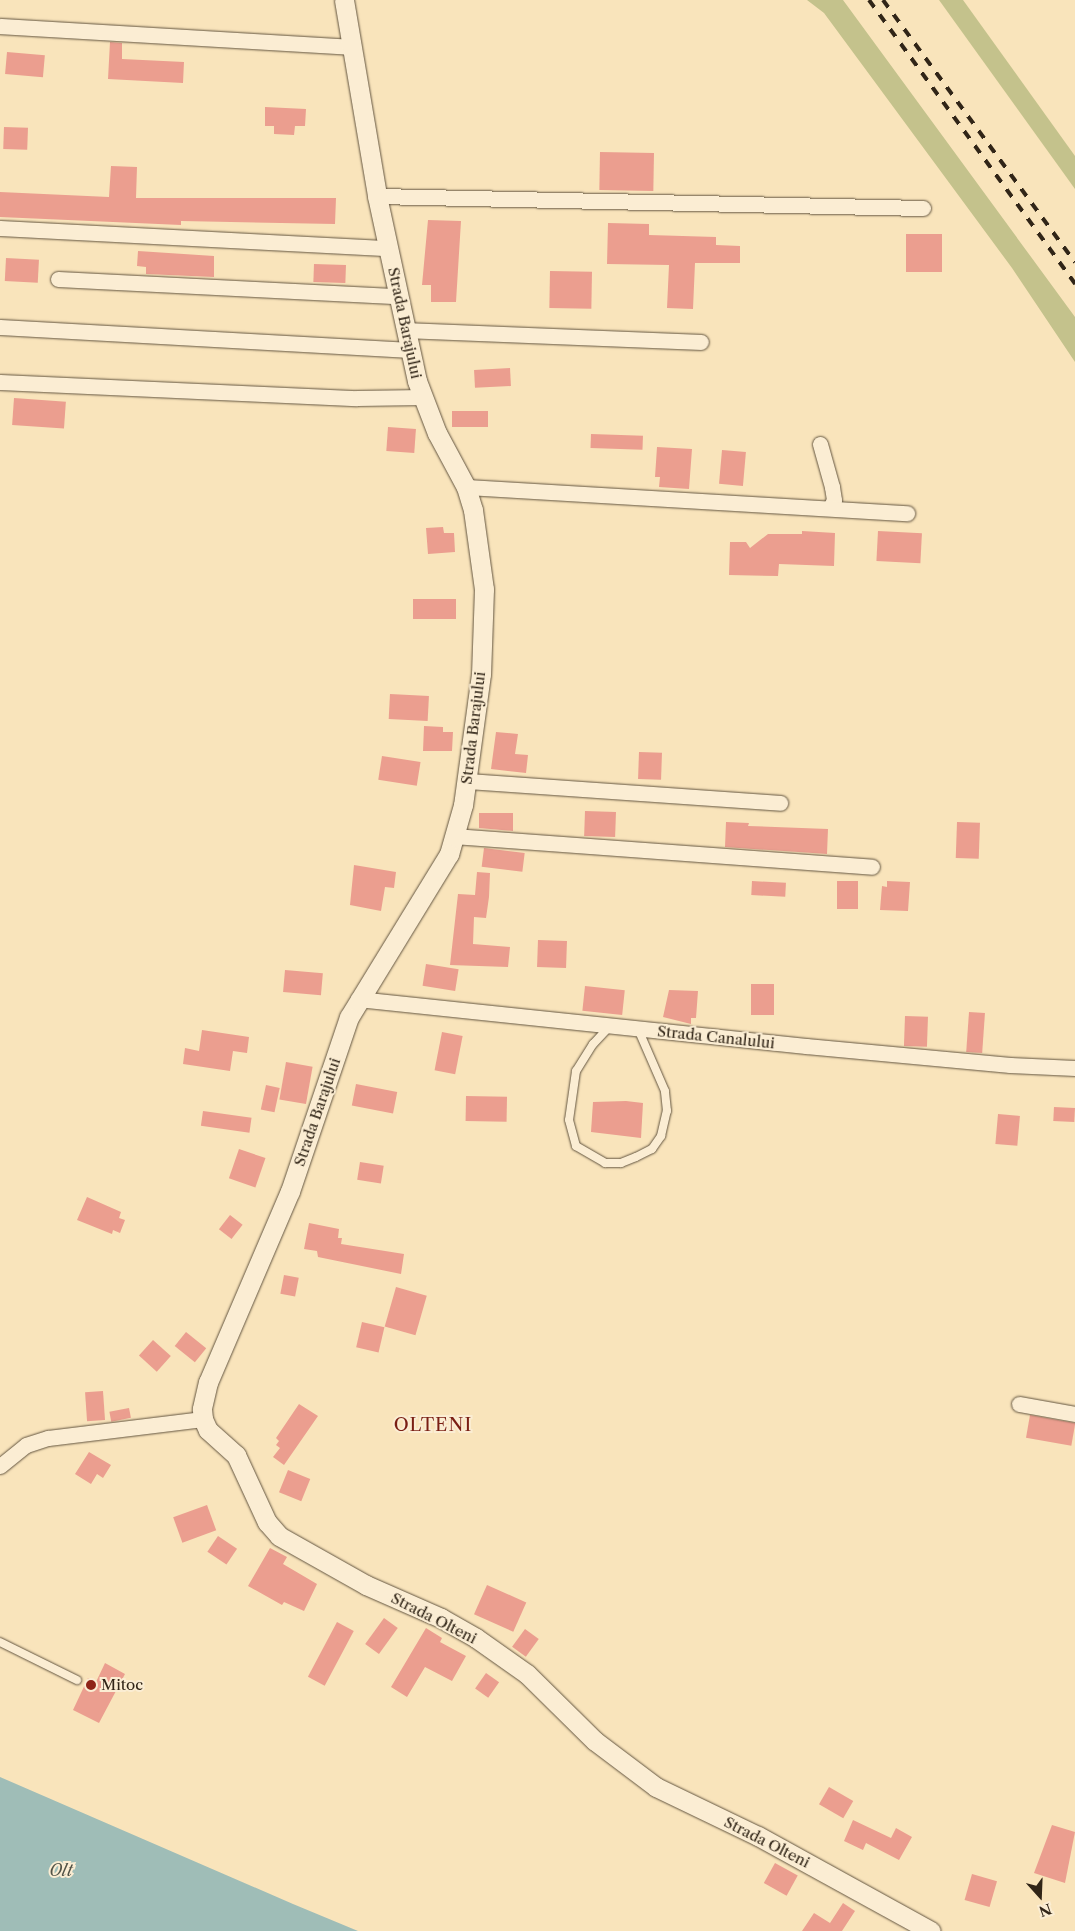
<!DOCTYPE html>
<html>
<head>
<meta charset="utf-8">
<style>
	body { margin:0 }
	#map { position:relative; width:1075px; height:1931px; overflow:hidden; background:#f9e4bb; font-family:"Libre Caslon Text",serif }
	div>[style] { position:absolute }
	[style*='--x'] { left:calc(var(--x)*1px); top:calc(var(--y)*1px); width:calc(var(--w)*1px); rotate:calc(var(--a)*1deg) }
	.green>* { inset:0; background:#c4c28c }
	.water>* { inset:0; background:#9fbdb7 }
	.building>* { inset:0; background:#eb9e8f; transform-origin:0 0 }
	.roads { filter:drop-shadow(0 0 1px #635540) drop-shadow(0 0 1px #635540) }
	.service>* { height:8px; margin:-4px; padding:0 4px; transform-origin:4px; border-radius:4px; background:#fbedd3 }
	.minor>* { height:15px; margin:-7.5px; padding:0 7.5px; transform-origin:7.5px; border-radius:7.5px; background:#fbedd3 }
	.tertiary>* { height:19px; margin:-9.5px; padding:0 9.5px; transform-origin:9.5px; border-radius:9.5px; background:#fbedd3 }
	.rail>* { height:4px; margin-top:-2px; transform-origin:0; background:repeating-linear-gradient(90deg,#312517 0 9px,transparent 0 18px) }
	.dots>* { width:14px; height:14px; translate:-50% -50%; box-sizing:border-box; border:2px solid #fbedd3; border-radius:50% }
	span { translate:-50% -50%; white-space:nowrap; text-align:center; line-height:1.15; -webkit-text-stroke:4px #fbedd3; paint-order:stroke }
	.street-label { font-size:15px; color:#312517 }
	.poi-label { font-size:15px; color:#312517 }
	.left { translate:0 -50%; text-align:left }
	.water-label { font-size:16px; color:#525347; font-style:italic }
	.quarter-label { font-size:18px; color:#7a1f14; letter-spacing:1px }
	.north { position:absolute; left:1015px; top:1871px; width:50px; height:50px; -webkit-text-stroke:4px #fbedd3; paint-order:stroke; rotate:160deg; font-size:14px; font-weight:700; line-height:20px; text-align:center; color:#312517 }
	.north::after { content:''; display:block; margin:auto; width:18px; height:22px; background:#312517; clip-path:polygon(50% 0,100% 100%,50% 72%,0 100%) }
</style>
</head>
<body>
<div id="map">
	<div class="green">
		<i style="clip-path:polygon(807px 0,843px 0,1075px 317px,1075px 362px,1012px 268px,824px 13px)"></i>
		<i style="clip-path:polygon(939px 0,963px 0,1075px 156px,1075px 189px)"></i>
	</div>
	<div class="water">
		<i style="clip-path:polygon(0 1777px,293px 1904px,358px 1931px,0 1931px)"></i>
	</div>
	<div class="building">
		<i style="clip-path:polygon(110px 42px,122px 43px,122px 59px,184px 62px,183px 83px,108px 79px)"></i>
		<i style="left:7px;top:52px;width:38px;height:22px;rotate:5deg"></i>
		<i style="clip-path:polygon(265px 107px,306px 109px,305px 126px,295px 126px,294px 135px,274px 134px,274px 126px,265px 126px)"></i>
		<i style="left:4px;top:127px;width:24px;height:22px;rotate:2deg"></i>
		<i style="left:600px;top:152px;width:54px;height:38px;rotate:1deg"></i>
		<i style="clip-path:polygon(111px 166px,137px 167px,136px 198px,336px 198px,335px 224px,181px 221px,181px 225px,0 217px,0 192px,109px 197px)"></i>
		<i style="clip-path:polygon(428px 220px,461px 221px,456px 302px,431px 302px,431px 285px,422px 285px)"></i>
		<i style="clip-path:polygon(608px 223px,649px 224px,649px 235px,716px 237px,716px 245px,740px 246px,740px 263px,695px 263px,693px 309px,667px 308px,669px 265px,607px 264px)"></i>
		<i style="left:906px;top:234px;width:36px;height:38px"></i>
		<i style="clip-path:polygon(138px 251px,214px 256px,214px 277px,146px 274px,146px 267px,137px 266px)"></i>
		<i style="left:6px;top:258px;width:33px;height:23px;rotate:3deg"></i>
		<i style="left:314px;top:264px;width:32px;height:18px;rotate:2deg"></i>
		<i style="left:550px;top:271px;width:42px;height:37px;rotate:1deg"></i>
		<i style="left:510px;top:368px;width:18px;height:36px;rotate:87deg"></i>
		<i style="left:14px;top:398px;width:52px;height:27px;rotate:4deg"></i>
		<i style="left:488px;top:411px;width:16px;height:36px;rotate:90deg"></i>
		<i style="left:388px;top:427px;width:28px;height:24px;rotate:4deg"></i>
		<i style="left:591px;top:434px;width:52px;height:14px;rotate:2deg"></i>
		<i style="clip-path:polygon(657px 447px,692px 449px,689px 489px,659px 487px,660px 477px,655px 477px)"></i>
		<i style="left:722px;top:450px;width:24px;height:34px;rotate:5deg"></i>
		<i style="clip-path:polygon(443px 527px,444px 533px,454px 533px,455px 552px,428px 554px,426px 528px)"></i>
		<i style="clip-path:polygon(802px 531px,835px 533px,834px 566px,779px 564px,778px 576px,729px 575px,730px 542px,746px 542px,750px 548px,768px 534px,802px 534px)"></i>
		<i style="left:878px;top:531px;width:44px;height:30px;rotate:3deg"></i>
		<i style="left:456px;top:599px;width:20px;height:43px;rotate:90deg"></i>
		<i style="left:390px;top:694px;width:39px;height:25px;rotate:3deg"></i>
		<i style="clip-path:polygon(424px 726px,443px 727px,443px 732px,453px 732px,452px 751px,423px 751px)"></i>
		<i style="clip-path:polygon(496px 732px,518px 734px,515px 754px,528px 755px,526px 773px,491px 769px)"></i>
		<i style="left:639px;top:752px;width:23px;height:27px;rotate:2deg"></i>
		<i style="left:382px;top:756px;width:39px;height:24px;rotate:9deg"></i>
		<i style="left:585px;top:811px;width:31px;height:25px;rotate:2deg"></i>
		<i style="clip-path:polygon(479px 813px,513px 813px,513px 831px,479px 828px)"></i>
		<i style="clip-path:polygon(726px 822px,749px 823px,748px 826px,828px 829px,827px 854px,725px 847px)"></i>
		<i style="left:957px;top:822px;width:23px;height:36px;rotate:2deg"></i>
		<i style="left:484px;top:848px;width:41px;height:19px;rotate:7deg"></i>
		<i style="clip-path:polygon(354px 865px,396px 872px,394px 888px,385px 887px,381px 911px,350px 905px)"></i>
		<i style="clip-path:polygon(477px 872px,490px 873px,489px 897px,486px 918px,474px 917px,473px 944px,510px 947px,508px 967px,450px 965px,458px 894px,475px 895px)"></i>
		<i style="left:752px;top:881px;width:34px;height:14px;rotate:3deg"></i>
		<i style="left:837px;top:881px;width:21px;height:28px"></i>
		<i style="clip-path:polygon(887px 881px,910px 882px,908px 911px,880px 910px,882px 886px,887px 887px)"></i>
		<i style="left:538px;top:940px;width:29px;height:27px;rotate:2deg"></i>
		<i style="left:426px;top:964px;width:33px;height:22px;rotate:9deg"></i>
		<i style="left:285px;top:970px;width:38px;height:22px;rotate:5deg"></i>
		<i style="left:751px;top:984px;width:23px;height:31px"></i>
		<i style="left:585px;top:986px;width:40px;height:25px;rotate:6deg"></i>
		<i style="clip-path:polygon(669px 990px,698px 991px,696px 1018px,691px 1018px,691px 1024px,663px 1017px)"></i>
		<i style="left:969px;top:1012px;width:16px;height:40px;rotate:4deg"></i>
		<i style="left:905px;top:1016px;width:23px;height:30px;rotate:2deg"></i>
		<i style="clip-path:polygon(202px 1030px,249px 1037px,247px 1053px,233px 1051px,230px 1071px,183px 1064px,185px 1048px,199px 1051px)"></i>
		<i style="left:442px;top:1032px;width:21px;height:39px;rotate:11deg"></i>
		<i style="left:286px;top:1062px;width:27px;height:38px;rotate:10deg"></i>
		<i style="left:356px;top:1084px;width:42px;height:22px;rotate:11deg"></i>
		<i style="left:266px;top:1085px;width:14px;height:25px;rotate:12deg"></i>
		<i style="left:466px;top:1096px;width:41px;height:25px;rotate:1deg"></i>
		<i style="clip-path:polygon(626px 1101px,643px 1103px,641px 1138px,591px 1132px,593px 1102px)"></i>
		<i style="left:1054px;top:1107px;width:21px;height:14px;rotate:3deg"></i>
		<i style="left:203px;top:1111px;width:49px;height:15px;rotate:8deg"></i>
		<i style="left:998px;top:1114px;width:22px;height:30px;rotate:5deg"></i>
		<i style="left:239px;top:1149px;width:28px;height:31px;rotate:19deg"></i>
		<i style="left:360px;top:1162px;width:24px;height:18px;rotate:9deg"></i>
		<i style="clip-path:polygon(87px 1197px,121px 1212px,119px 1218px,125px 1220px,120px 1233px,113px 1230px,112px 1234px,77px 1220px)"></i>
		<i style="left:230px;top:1215px;width:16px;height:18px;rotate:38deg"></i>
		<i style="clip-path:polygon(309px 1223px,339px 1229px,338px 1238px,342px 1238px,341px 1244px,404px 1254px,401px 1274px,318px 1257px,317px 1251px,304px 1249px)"></i>
		<i style="left:284px;top:1275px;width:15px;height:19px;rotate:11deg"></i>
		<i style="left:396px;top:1287px;width:32px;height:41px;rotate:16deg"></i>
		<i style="left:362px;top:1322px;width:23px;height:26px;rotate:13deg"></i>
		<i style="left:186px;top:1332px;width:26px;height:18px;rotate:39deg"></i>
		<i style="left:153px;top:1340px;width:24px;height:21px;rotate:42deg"></i>
		<i style="left:103px;top:1391px;width:29px;height:18px;rotate:86deg"></i>
		<i style="clip-path:polygon(299px 1404px,318px 1416px,284px 1465px,273px 1457px,280px 1448px,276px 1445px,279px 1441px,276px 1438px)"></i>
		<i style="left:129px;top:1408px;width:10px;height:20px;rotate:79deg"></i>
		<i style="left:1030px;top:1415px;width:46px;height:23px;rotate:10deg"></i>
		<i style="clip-path:polygon(89px 1452px,111px 1465px,103px 1478px,97px 1474px,91px 1484px,75px 1474px)"></i>
		<i style="left:288px;top:1470px;width:24px;height:24px;rotate:22deg"></i>
		<i style="left:207px;top:1505px;width:27px;height:36px;rotate:70deg"></i>
		<i style="left:218px;top:1536px;width:23px;height:19px;rotate:34deg"></i>
		<i style="clip-path:polygon(270px 1548px,287px 1557px,283px 1564px,317px 1584px,304px 1611px,284px 1602px,282px 1605px,248px 1586px)"></i>
		<i style="left:487px;top:1585px;width:43px;height:32px;rotate:24deg"></i>
		<i style="left:384px;top:1618px;width:17px;height:32px;rotate:36deg"></i>
		<i style="left:337px;top:1622px;width:19px;height:62px;rotate:28deg"></i>
		<i style="clip-path:polygon(426px 1628px,442px 1638px,440px 1642px,466px 1656px,452px 1681px,425px 1667px,407px 1697px,391px 1687px)"></i>
		<i style="left:525px;top:1629px;width:17px;height:22px;rotate:36deg"></i>
		<i style="clip-path:polygon(105px 1663px,125px 1674px,99px 1723px,73px 1710px,88px 1678px,96px 1682px)"></i>
		<i style="left:486px;top:1673px;width:16px;height:19px;rotate:35deg"></i>
		<i style="left:829px;top:1787px;width:28px;height:20px;rotate:30deg"></i>
		<i style="clip-path:polygon(853px 1820px,891px 1838px,896px 1828px,912px 1837px,899px 1860px,866px 1843px,863px 1850px,844px 1841px)"></i>
		<i style="clip-path:polygon(1052px 1825px,1075px 1832px,1065px 1883px,1034px 1873px)"></i>
		<i style="left:775px;top:1863px;width:26px;height:23px;rotate:29deg"></i>
		<i style="left:972px;top:1874px;width:26px;height:27px;rotate:16deg"></i>
		<i style="clip-path:polygon(843px 1903px,855px 1911px,842px 1931px,802px 1931px,814px 1913px,830px 1923px)"></i>
	</div>
	<div class="roads">
		<div class="service">
			<i style="--x:610;--y:1026;--w:25;--a:133"></i>
			<i style="--x:593;--y:1044;--w:32;--a:122"></i>
			<i style="--x:576;--y:1071;--w:49;--a:98.1"></i>
			<i style="--x:569;--y:1120;--w:27;--a:75"></i>
			<i style="--x:576;--y:1146;--w:34;--a:30"></i>
			<i style="--x:605;--y:1163;--w:16;--a:0"></i>
			<i style="--x:621;--y:1163;--w:16;--a:-22"></i>
			<i style="--x:636;--y:1157;--w:18;--a:-27"></i>
			<i style="--x:652;--y:1149;--w:16;--a:-55"></i>
			<i style="--x:661;--y:1136;--w:26;--a:-77"></i>
			<i style="--x:667;--y:1111;--w:20;--a:-96"></i>
			<i style="--x:665;--y:1091;--w:68;--a:-113.5"></i>
			<i style="--x:0;--y:1642;--w:86;--a:26.3"></i>
		</div>
		<div class="minor">
			<i style="--x:0;--y:26;--w:351;--a:3.4"></i>
			<i style="--x:377;--y:196;--w:546;--a:1.26"></i>
			<i style="--x:0;--y:228;--w:389;--a:3"></i>
			<i style="--x:58;--y:279;--w:340;--a:2.9"></i>
			<i style="--x:0;--y:327;--w:411;--a:3.2"></i>
			<i style="--x:405;--y:330;--w:296;--a:2.3"></i>
			<i style="--x:0;--y:382;--w:357;--a:2.6"></i>
			<i style="--x:357;--y:398;--w:66;--a:-0.9"></i>
			<i style="--x:820;--y:444;--w:45;--a:74.4"></i>
			<i style="--x:832;--y:487;--w:13;--a:81"></i>
			<i style="--x:834;--y:500;--w:9;--a:117"></i>
			<i style="--x:466;--y:487;--w:442;--a:3.4"></i>
			<i style="--x:468;--y:781;--w:313;--a:4"></i>
			<i style="--x:454;--y:836;--w:419;--a:4.2"></i>
			<i style="--x:358;--y:999;--w:450;--a:6"></i>
			<i style="--x:806;--y:1046;--w:205;--a:5.3"></i>
			<i style="--x:1010;--y:1065;--w:65;--a:2.6"></i>
			<i style="--x:1019;--y:1404;--w:57;--a:10.1"></i>
			<i style="--x:0;--y:1466;--w:33;--a:-39"></i>
			<i style="--x:26;--y:1445;--w:23;--a:-18"></i>
			<i style="--x:48;--y:1438;--w:156;--a:-7"></i>
		</div>
		<div class="tertiary">
			<i style="--x:344;--y:0;--w:199;--a:80.4"></i>
			<i style="--x:377;--y:196;--w:189;--a:77.8"></i>
			<i style="--x:417;--y:381;--w:56;--a:69"></i>
			<i style="--x:437;--y:433;--w:61;--a:61.8"></i>
			<i style="--x:466;--y:487;--w:24;--a:73"></i>
			<i style="--x:473;--y:510;--w:80;--a:82.1"></i>
			<i style="--x:484;--y:589;--w:85;--a:92"></i>
			<i style="--x:481;--y:674;--w:132;--a:97.8"></i>
			<i style="--x:463;--y:805;--w:51;--a:105.9"></i>
			<i style="--x:449;--y:854;--w:191;--a:121.5"></i>
			<i style="--x:349;--y:1017;--w:184;--a:108.7"></i>
			<i style="--x:290;--y:1191;--w:208;--a:113.2"></i>
			<i style="--x:208;--y:1382;--w:28;--a:103"></i>
			<i style="--x:202;--y:1409;--w:10;--a:84"></i>
			<i style="--x:203;--y:1419;--w:12;--a:66"></i>
			<i style="--x:208;--y:1430;--w:38;--a:42"></i>
			<i style="--x:236;--y:1455;--w:74;--a:65.2"></i>
			<i style="--x:267;--y:1522;--w:18;--a:49"></i>
			<i style="--x:279;--y:1536;--w:100;--a:29.4"></i>
			<i style="--x:366;--y:1585;--w:82;--a:23.7"></i>
			<i style="--x:441;--y:1618;--w:40;--a:29.7"></i>
			<i style="--x:476;--y:1638;--w:62;--a:35.2"></i>
			<i style="--x:527;--y:1674;--w:95;--a:44.6"></i>
			<i style="--x:595;--y:1741;--w:76;--a:37"></i>
			<i style="--x:656;--y:1787;--w:113;--a:25.7"></i>
			<i style="--x:758;--y:1836;--w:197;--a:28.8"></i>
		</div>
	</div>
	<div class="rail">
		<i style="--x:869;--y:0;--w:351;--a:54"></i>
		<i style="--x:883;--y:0;--w:325;--a:53.8"></i>
	</div>
	<div class="dots">
		<i style="left:91px;top:1685px;background:#8f2418"></i>
	</div>
	<div class="street-label">
		<span style="left:405px;top:323px;rotate:78deg">Strada Barajului</span>
		<span style="left:473px;top:728px;rotate:-83deg">Strada Barajului</span>
		<span style="left:716px;top:1037px;rotate:6deg">Strada Canalului</span>
		<span style="left:317px;top:1112px;rotate:-71deg">Strada Barajului</span>
		<span style="left:434px;top:1618px;rotate:27deg">Strada Olteni</span>
		<span style="left:767px;top:1842px;rotate:27deg">Strada Olteni</span>
	</div>
	<div class="poi-label">
		<span class="left" style="left:101px;top:1685px">Mitoc</span>
	</div>
	<div class="water-label">
		<span style="left:61px;top:1870px">Olt</span>
	</div>
	<div class="quarter-label">
		<span style="left:433px;top:1425px">OLTENI</span>
	</div>
	<div class="north">N</div>
</div>
</body>
</html>
